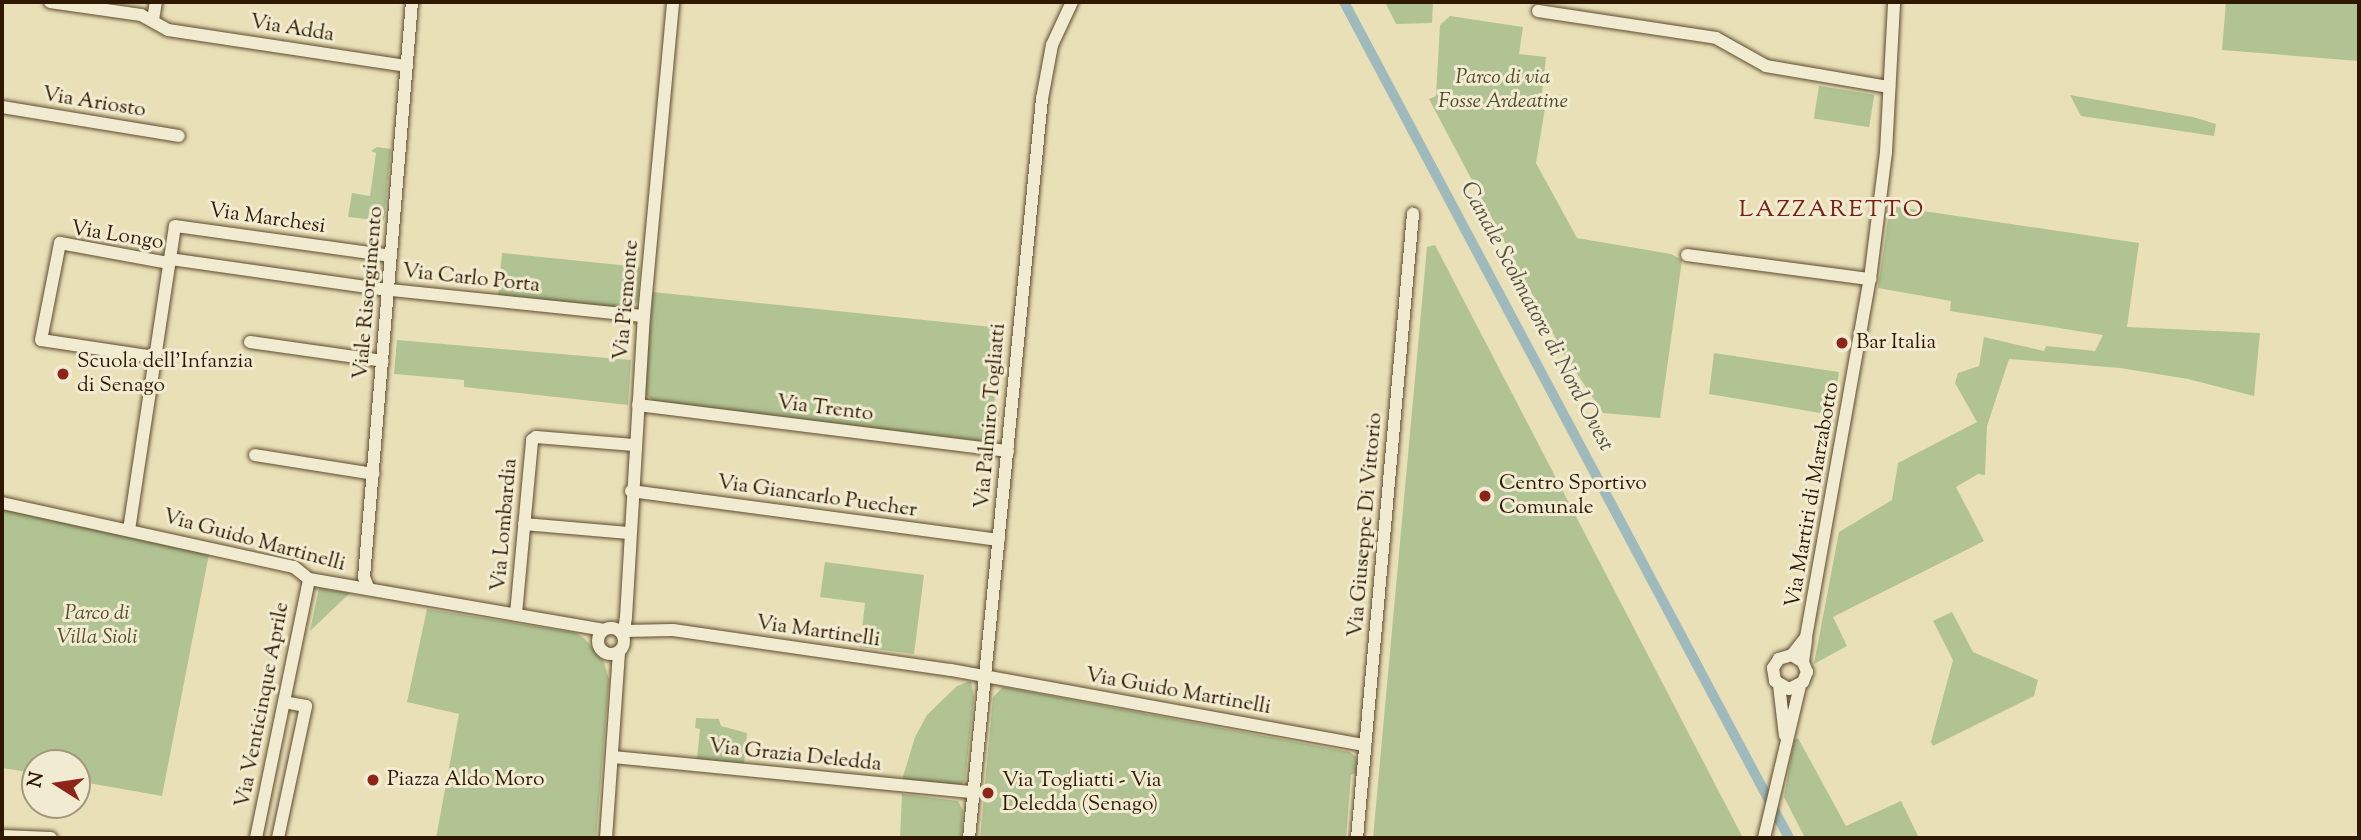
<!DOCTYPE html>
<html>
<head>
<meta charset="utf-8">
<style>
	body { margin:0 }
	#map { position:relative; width:2361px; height:840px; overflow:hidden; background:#eae0b8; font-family:"Sorts Mill Goudy",serif }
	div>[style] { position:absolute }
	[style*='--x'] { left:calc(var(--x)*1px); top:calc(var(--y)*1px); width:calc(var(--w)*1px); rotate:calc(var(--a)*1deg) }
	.green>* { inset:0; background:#b1c393; transform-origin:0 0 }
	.canal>* { height:10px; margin:-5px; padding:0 5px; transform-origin:5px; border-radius:5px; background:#9fbabc }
	.roads { filter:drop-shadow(0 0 2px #5d4b2e) drop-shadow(0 0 2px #5d4b2e) }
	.minor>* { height:12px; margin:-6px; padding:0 6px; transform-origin:6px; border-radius:6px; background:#f1ebd1 }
	.minor>.ring { margin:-6px; padding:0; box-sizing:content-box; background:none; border:12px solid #f1ebd1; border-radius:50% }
	.dots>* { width:19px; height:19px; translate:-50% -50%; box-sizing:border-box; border:4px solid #f1ebd1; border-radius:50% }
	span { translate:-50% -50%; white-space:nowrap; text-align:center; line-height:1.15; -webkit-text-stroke:6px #f1ebd1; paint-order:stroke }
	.street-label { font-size:21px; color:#2e1900 }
	.park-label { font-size:21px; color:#554c2c; font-style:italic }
	.poi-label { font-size:21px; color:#2e1900 }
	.left { translate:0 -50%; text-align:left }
	.water-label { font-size:23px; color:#565142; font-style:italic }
	.quarter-label { font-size:24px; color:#7a1f14; letter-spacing:2px }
	.frame { position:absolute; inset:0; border:4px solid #2e1900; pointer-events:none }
	.north { position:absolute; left:21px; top:749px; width:70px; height:70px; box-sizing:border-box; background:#f1ebd1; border:2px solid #a3977d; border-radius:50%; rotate:282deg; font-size:19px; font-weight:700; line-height:28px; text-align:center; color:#2e1900 }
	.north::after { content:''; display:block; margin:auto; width:24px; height:32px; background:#8f2418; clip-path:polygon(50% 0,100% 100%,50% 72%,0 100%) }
</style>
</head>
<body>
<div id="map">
	<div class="green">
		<i style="clip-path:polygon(1385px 2px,1433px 2px,1432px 23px,1396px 24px)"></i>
		<i style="clip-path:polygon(2226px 2px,2359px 2px,2359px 61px,2222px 50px)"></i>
		<i style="clip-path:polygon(1450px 16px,1523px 27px,1519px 54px,1546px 57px,1541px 101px,1546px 102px,1536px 163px,1577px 238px,1671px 254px,1682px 260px,1660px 418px,1603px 413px,1564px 354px,1429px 99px,1436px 96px,1440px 25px)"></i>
		<i style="left:1819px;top:86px;width:56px;height:33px;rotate:9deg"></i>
		<i style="clip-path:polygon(2070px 95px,2193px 117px,2216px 124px,2214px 136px,2081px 116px)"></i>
		<i style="clip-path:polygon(377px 147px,391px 149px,384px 221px,348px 217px,352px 193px,370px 196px,376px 153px,371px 151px)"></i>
		<i style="clip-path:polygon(1890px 206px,2139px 243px,2127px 327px,2260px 333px,2254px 396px,2188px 379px,2120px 368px,2009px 359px,1987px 426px,1985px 475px,1978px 474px,1956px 487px,1984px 541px,1833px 617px,1847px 646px,1814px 664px,1839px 532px,1892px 500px,1898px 463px,1977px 422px,1955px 383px,1958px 373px,1979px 366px,1984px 337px,2044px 351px,2046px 346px,2095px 351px,2103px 335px,1950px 311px,1951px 301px,1878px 288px)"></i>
		<i style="clip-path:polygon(1435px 245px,1743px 838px,1373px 838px,1427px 247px)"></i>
		<i style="clip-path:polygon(502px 253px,640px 267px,638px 301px,629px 309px,498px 296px)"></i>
		<i style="clip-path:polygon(653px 292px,1002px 328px,994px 406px,1000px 408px,998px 430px,989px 442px,655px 402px,644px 393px)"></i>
		<i style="clip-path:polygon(397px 340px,631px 360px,628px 405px,464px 387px,464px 380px,394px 374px)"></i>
		<i style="clip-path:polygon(1714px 353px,1839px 372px,1837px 385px,1828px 384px,1826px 398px,1834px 400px,1832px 415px,1709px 394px)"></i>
		<i style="clip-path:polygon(2px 508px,209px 554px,162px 796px,77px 781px,77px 763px,35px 763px,35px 773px,2px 768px)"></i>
		<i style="clip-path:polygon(825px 562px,924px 575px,914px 654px,860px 647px,865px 603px,820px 597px)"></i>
		<i style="clip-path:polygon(319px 588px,350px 593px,310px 631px)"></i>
		<i style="clip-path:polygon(427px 609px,576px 633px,585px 639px,604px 662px,609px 680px,596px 838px,436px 838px,459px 714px,407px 702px)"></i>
		<i style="clip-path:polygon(1952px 612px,1973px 652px,2038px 680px,2034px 696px,1933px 746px,1931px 742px,1953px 660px,1933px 621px)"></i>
		<i style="clip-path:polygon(971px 681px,974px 697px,965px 781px,958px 786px,902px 780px,915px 737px,927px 715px,957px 686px)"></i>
		<i style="clip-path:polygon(1003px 687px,1350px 752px,1356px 757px,1358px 772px,1351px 775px,1346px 838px,980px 838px,993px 697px)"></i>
		<i style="clip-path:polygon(696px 718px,719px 719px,721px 726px,747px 733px,744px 764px,697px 759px,700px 729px,695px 728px)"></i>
		<i style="clip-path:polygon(1798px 738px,1846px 826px,1901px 801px,1919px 838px,1805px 838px,1784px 797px,1794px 740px)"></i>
		<i style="clip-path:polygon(902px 794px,958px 801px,963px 810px,961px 838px,900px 838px)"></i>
	</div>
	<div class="canal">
		<i style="--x:1344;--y:2;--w:947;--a:61.97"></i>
	</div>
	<div class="roads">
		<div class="minor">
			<i style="--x:50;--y:2;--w:92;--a:8.1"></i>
			<i style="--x:141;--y:15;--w:31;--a:29"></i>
			<i style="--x:168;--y:30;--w:242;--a:8.6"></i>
			<i style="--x:1538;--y:11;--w:180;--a:8.6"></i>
			<i style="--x:1716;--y:38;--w:57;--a:29.2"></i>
			<i style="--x:1766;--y:66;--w:125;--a:9.7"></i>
			<i style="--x:153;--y:20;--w:18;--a:-81"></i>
			<i style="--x:2;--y:107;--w:179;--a:9.3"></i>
			<i style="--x:1687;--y:255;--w:185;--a:7.5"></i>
			<i style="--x:170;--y:259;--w:213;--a:8.1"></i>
			<i style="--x:381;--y:289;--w:264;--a:5.9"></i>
			<i style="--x:250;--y:342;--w:134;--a:8.1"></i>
			<i style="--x:154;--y:357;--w:114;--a:-171.4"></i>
			<i style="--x:41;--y:340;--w:99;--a:-78.9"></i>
			<i style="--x:60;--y:243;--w:111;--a:10.4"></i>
			<i style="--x:638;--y:405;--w:373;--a:7.1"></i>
			<i style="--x:255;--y:455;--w:120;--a:9.1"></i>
			<i style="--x:631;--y:491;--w:371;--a:7.6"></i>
			<i style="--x:2;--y:503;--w:299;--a:12.4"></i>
			<i style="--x:294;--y:567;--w:19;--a:39"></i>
			<i style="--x:309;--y:579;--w:298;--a:9.8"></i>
			<i style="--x:524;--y:524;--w:105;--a:4.9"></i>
			<i style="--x:129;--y:530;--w:307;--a:-81.4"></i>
			<i style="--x:175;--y:226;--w:218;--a:7.9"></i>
			<i style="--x:368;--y:587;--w:11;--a:-112"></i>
			<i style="--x:364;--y:577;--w:577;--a:-85.23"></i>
			<i style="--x:516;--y:614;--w:175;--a:-84.7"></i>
			<i style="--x:532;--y:440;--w:5;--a:-37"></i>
			<i style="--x:536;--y:437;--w:98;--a:4.7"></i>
			<i class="ring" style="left:598px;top:628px;width:14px;height:14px"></i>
			<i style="--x:624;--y:631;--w:49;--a:-1.2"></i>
			<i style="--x:673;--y:630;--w:281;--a:8.2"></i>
			<i style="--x:951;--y:670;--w:421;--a:10.3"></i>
			<i style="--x:621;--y:632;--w:3;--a:-18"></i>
			<i style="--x:624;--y:631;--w:14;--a:-82"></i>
			<i style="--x:626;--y:617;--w:302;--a:-86.6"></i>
			<i style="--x:644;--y:316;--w:315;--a:-84.7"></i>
			<i style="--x:1792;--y:655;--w:23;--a:-52"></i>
			<i style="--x:1806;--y:637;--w:364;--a:-79.9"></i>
			<i style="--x:1870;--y:279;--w:128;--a:-82.8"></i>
			<i style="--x:1886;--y:152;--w:150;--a:-86.9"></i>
			<i style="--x:1803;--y:662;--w:13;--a:-148"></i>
			<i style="--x:1792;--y:655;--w:14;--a:163"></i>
			<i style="--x:1779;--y:659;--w:11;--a:124"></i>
			<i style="--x:1773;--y:668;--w:13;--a:81"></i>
			<i style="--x:1775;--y:681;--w:16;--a:30"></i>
			<i style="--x:1789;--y:689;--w:16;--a:-27"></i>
			<i style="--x:1803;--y:682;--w:11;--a:-68"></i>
			<i style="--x:1807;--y:672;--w:11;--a:-112"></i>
			<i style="--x:1803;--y:662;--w:21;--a:-82"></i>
			<i style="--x:1779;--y:685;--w:51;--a:83.3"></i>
			<i style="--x:614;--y:757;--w:360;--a:5.6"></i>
			<i style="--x:2;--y:836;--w:49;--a:2.3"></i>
			<i style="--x:256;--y:838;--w:264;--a:-78.4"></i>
			<i style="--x:278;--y:838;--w:135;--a:-78"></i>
			<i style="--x:306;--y:706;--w:22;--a:-170"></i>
			<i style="--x:606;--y:838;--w:186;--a:-86"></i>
			<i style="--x:969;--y:838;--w:743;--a:-84.36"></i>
			<i style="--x:1042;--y:99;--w:55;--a:-79.5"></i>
			<i style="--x:1052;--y:45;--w:47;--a:-65.1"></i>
			<i style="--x:1357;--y:838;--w:627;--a:-84.87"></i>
			<i style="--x:1764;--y:838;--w:156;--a:-76.7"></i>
		</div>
	</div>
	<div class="dots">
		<i style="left:1842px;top:343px;background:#8f2418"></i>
		<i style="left:63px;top:374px;background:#8f2418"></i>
		<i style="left:1485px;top:496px;background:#8f2418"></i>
		<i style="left:373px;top:780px;background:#8f2418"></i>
		<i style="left:988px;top:793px;background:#8f2418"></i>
	</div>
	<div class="street-label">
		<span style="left:292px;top:29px;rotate:9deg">Via Adda</span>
		<span style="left:94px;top:103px;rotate:9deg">Via Ariosto</span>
		<span style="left:267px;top:219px;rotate:8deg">Via Marchesi</span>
		<span style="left:117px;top:236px;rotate:9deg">Via Longo</span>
		<span style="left:471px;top:279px;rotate:6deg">Via Carlo Porta</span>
		<span style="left:369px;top:293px;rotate:-85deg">Viale Risorgimento</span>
		<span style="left:627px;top:300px;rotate:-85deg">Via Piemonte</span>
		<span style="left:825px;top:409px;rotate:7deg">Via Trento</span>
		<span style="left:991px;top:416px;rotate:-85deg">Via Palmiro Togliatti</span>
		<span style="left:1813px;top:495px;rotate:-80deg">Via Martiri di Marzabotto</span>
		<span style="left:817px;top:497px;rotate:8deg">Via Giancarlo Puecher</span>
		<span style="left:505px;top:525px;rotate:-85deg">Via Lombardia</span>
		<span style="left:1366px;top:525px;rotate:-85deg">Via Giuseppe Di Vittorio</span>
		<span style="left:254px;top:541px;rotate:15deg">Via Guido Martinelli</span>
		<span style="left:818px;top:632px;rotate:8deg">Via Martinelli</span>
		<span style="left:1178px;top:692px;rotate:10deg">Via Guido Martinelli</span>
		<span style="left:263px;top:705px;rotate:-79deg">Via Venticinque Aprile</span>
		<span style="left:795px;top:756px;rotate:6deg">Via Grazia Deledda</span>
	</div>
	<div class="park-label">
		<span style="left:1503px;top:90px">Parco di via<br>Fosse Ardeatine</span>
		<span style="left:97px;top:626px">Parco di<br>Villa Sioli</span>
	</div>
	<div class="poi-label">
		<span class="left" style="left:1856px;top:343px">Bar Italia</span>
		<span class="left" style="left:77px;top:374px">Scuola dell'Infanzia<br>di Senago</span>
		<span class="left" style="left:1499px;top:496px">Centro Sportivo<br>Comunale</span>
		<span class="left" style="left:387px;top:780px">Piazza Aldo Moro</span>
		<span class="left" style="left:1002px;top:793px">Via Togliatti - Via<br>Deledda (Senago)</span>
	</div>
	<div class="water-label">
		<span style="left:1536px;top:317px;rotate:62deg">Canale Scolmatore di Nord Ovest</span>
	</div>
	<div class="quarter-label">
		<span style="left:1832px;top:211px">LAZZARETTO</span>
	</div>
	<div class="frame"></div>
	<div class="north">N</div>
</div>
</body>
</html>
